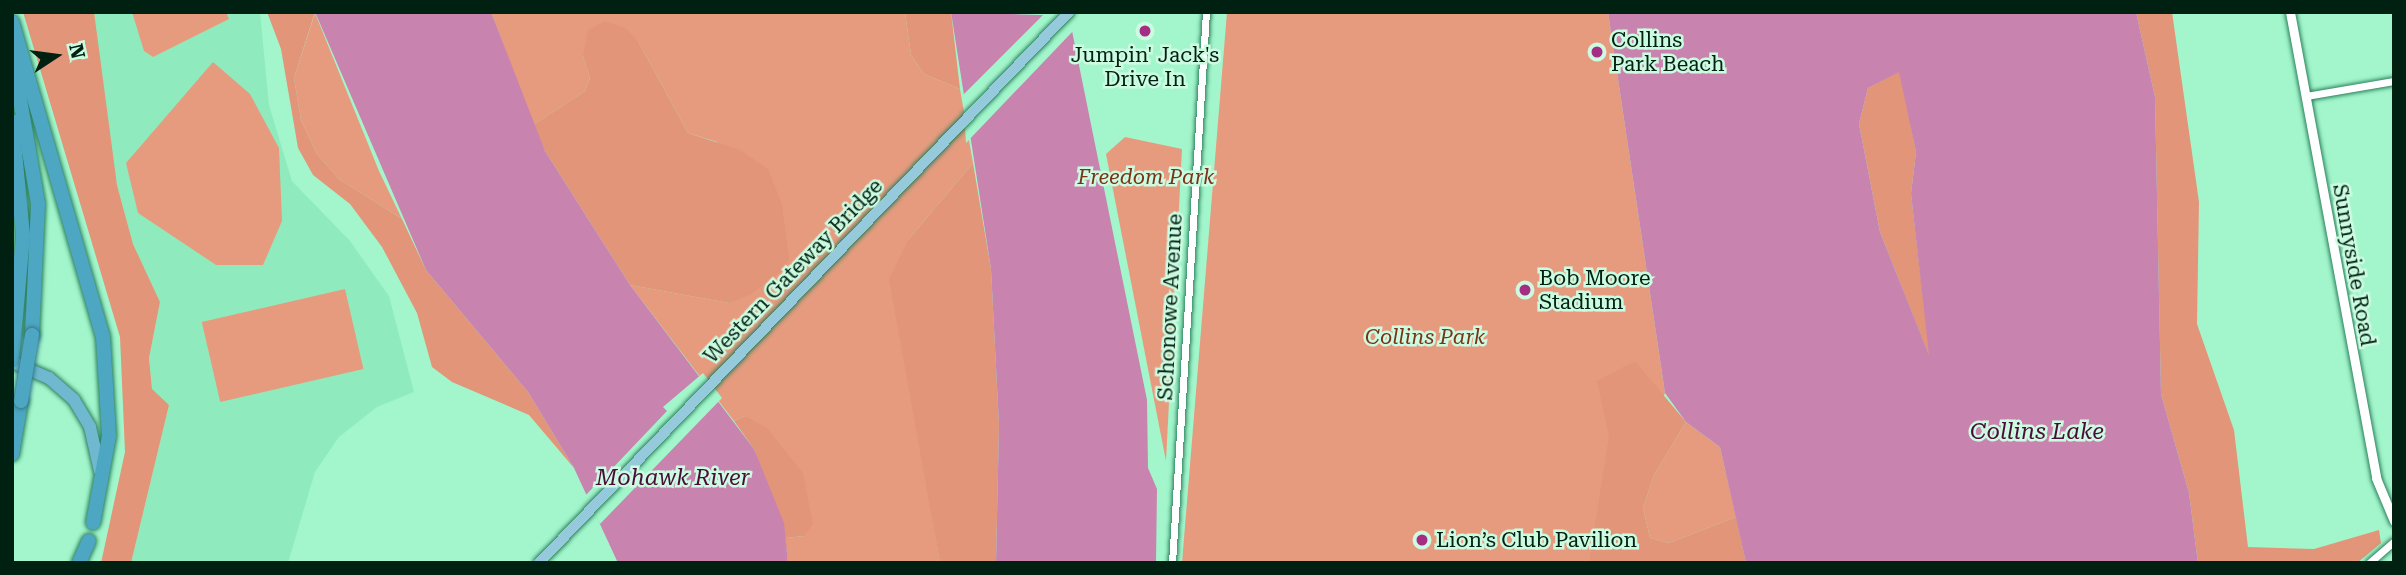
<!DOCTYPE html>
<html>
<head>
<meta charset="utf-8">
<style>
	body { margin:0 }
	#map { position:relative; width:2406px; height:575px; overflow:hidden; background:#a3f6cc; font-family:"Roboto Serif",serif }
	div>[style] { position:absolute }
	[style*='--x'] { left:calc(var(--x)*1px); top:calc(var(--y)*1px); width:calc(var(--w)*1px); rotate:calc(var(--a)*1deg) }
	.built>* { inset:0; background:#8febbd }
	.green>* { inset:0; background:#e69b7f; transform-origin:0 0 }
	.forest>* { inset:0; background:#e29578 }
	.water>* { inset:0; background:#c883af }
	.pier>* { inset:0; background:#a3f6cc }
	.roads { filter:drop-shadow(0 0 2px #2c805c) drop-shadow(0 0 2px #2c805c) }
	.minor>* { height:7px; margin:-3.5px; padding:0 3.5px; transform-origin:3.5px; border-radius:3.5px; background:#fff }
	.tertiary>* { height:9px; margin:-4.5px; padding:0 4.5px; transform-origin:4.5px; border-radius:4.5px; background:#fff }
	.primary>* { height:10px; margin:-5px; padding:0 5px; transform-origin:5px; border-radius:5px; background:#94cadb }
	.trunk>* { height:12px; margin:-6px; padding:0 6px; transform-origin:6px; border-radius:6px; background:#70b8cf }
	.motorway>* { height:14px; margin:-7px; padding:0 7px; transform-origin:7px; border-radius:7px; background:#4da7c3 }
	.bridges { filter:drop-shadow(0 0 2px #327885) drop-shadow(0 0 2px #327885) }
	.motorway-bridge>* { height:14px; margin:-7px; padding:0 7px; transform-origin:7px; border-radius:7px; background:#4da7c3 }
	.dots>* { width:19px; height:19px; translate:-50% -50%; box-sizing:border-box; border:4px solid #ccfbe1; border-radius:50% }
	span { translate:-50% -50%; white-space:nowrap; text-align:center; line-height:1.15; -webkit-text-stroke:5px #ccfbe1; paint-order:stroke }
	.poi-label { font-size:21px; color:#002011 }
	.left { translate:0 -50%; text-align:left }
	.park-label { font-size:21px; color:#793417; font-style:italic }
	.street-label { font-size:21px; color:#002011 }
	.water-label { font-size:23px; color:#4a0c39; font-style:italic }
	.frame { position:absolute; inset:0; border:14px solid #002011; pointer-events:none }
	.north { position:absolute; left:21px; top:21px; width:70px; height:70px; -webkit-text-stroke:5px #ccfbe1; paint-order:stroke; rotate:77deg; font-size:19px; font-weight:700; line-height:28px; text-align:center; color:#002011 }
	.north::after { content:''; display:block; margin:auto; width:24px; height:32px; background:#002011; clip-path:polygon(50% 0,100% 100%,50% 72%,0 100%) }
</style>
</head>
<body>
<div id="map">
	<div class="built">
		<i style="clip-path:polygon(85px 12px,260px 12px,269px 105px,292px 181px,350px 241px,389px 296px,414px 392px,377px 407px,339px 437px,315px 472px,288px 563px,131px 563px,169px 405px,152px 390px,149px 358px,160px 302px,133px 244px,117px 185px)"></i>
	</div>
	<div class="green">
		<i style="clip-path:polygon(132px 12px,226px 12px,229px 19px,153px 57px,144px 51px)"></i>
		<i style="clip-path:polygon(491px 12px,905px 12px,911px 55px,924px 74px,960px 89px,973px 163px,908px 240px,904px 344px,940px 563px,788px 563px,785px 538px,804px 536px,745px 416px,734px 421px,630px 285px,729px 303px,717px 142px,688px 133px,639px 43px,583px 56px,590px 78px,585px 91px,533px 125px)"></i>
		<i style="clip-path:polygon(1227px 12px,1608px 12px,1665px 393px,1589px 562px,1182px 563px)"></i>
		<i style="clip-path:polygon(315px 13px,379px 171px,402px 219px,339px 179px,317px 154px,301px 120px,294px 78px)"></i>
		<i style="clip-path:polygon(213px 62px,250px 94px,279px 148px,282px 221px,263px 265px,216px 265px,138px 213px,126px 163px)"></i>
		<i style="clip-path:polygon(1125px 137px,1182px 149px,1166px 461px,1106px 154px)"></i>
		<i style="left:345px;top:289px;width:82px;height:147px;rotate:77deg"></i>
		<i style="clip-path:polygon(1686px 422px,1720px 447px,1736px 517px,1669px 543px,1650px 538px,1643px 508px,1654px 475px)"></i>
	</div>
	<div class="forest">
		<i style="clip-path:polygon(23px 12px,94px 12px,117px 185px,133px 244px,160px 302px,149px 358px,152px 389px,169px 405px,131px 563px,101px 563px,125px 452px,120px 337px)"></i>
		<i style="clip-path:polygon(267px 12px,315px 12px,294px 78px,301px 120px,317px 154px,339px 179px,402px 219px,426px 270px,528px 392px,574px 468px,529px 415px,452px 382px,432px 367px,417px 313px,382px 247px,350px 204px,313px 175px,298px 148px,281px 49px)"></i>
		<i style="clip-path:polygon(905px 12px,951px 12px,960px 89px,924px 74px,911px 55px)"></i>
		<i style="clip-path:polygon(2136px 12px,2172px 12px,2199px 202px,2197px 324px,2234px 430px,2248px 547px,2314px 549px,2379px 530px,2381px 543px,2357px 563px,2198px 563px,2189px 493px,2161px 394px,2155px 97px)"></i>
		<i style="clip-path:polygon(605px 21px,627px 29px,639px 43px,688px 133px,740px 150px,768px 169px,782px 204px,789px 258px,785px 269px,751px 294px,729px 303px,630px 285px,545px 151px,533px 125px,585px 91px,590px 78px,583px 56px,588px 30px)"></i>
		<i style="clip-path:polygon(1900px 71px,1916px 152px,1911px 194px,1930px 358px,1880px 232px,1859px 124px,1868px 88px)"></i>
		<i style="clip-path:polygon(973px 163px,991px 269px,999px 425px,996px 563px,940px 563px,889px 279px,908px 240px)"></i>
		<i style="clip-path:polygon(1635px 361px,1686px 422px,1654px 475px,1643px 508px,1650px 538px,1669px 543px,1736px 517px,1746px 563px,1573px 563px,1589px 562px,1609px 436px,1597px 381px)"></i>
		<i style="clip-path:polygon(745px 416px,767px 428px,803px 473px,813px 524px,804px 536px,785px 538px,754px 449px,734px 421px)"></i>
	</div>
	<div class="water">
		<i style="clip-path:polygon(315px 12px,491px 12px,545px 151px,630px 285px,754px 449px,784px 523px,788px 563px,618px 563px,574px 468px,528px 392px,426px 270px)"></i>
		<i style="clip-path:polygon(951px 12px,1069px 16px,1147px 400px,1148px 468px,1157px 489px,1156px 563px,996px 563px,999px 425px,991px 269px)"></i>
		<i style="clip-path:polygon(evenodd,1608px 12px,2136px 12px,2155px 97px,2161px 394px,2189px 493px,2198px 563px,1746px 563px,1720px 447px,1686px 422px,1665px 393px,1608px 12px,1899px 72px,1916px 152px,1911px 194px,1929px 355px,1880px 232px,1859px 124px,1868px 88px,1899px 72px)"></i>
	</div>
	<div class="pier">
		<i style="clip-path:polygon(1046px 12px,1071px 12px,1075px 29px,966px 143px,963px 95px)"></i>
		<i style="clip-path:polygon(703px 373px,722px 398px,600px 524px,585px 496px,604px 476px,601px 472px,608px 473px,667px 411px,663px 407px)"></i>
	</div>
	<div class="roads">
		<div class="minor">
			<i style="--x:2306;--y:96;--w:89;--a:-9.7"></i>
			<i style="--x:1172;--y:563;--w:552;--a:-86.47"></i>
			<i style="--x:2369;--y:563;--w:33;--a:-41"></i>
		</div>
		<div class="tertiary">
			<i style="--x:2290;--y:12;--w:474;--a:79.5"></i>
			<i style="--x:2376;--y:478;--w:47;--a:67.3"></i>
		</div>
		<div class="primary">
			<i style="--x:539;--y:563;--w:765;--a:-46.11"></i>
		</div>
		<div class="trunk">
			<i style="--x:12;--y:362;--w:40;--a:23.4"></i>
			<i style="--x:49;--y:378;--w:33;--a:41"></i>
			<i style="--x:74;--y:400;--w:31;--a:59"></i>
			<i style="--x:90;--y:427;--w:45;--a:77.2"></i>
		</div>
		<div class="motorway">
			<i style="--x:12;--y:22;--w:328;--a:73.9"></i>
			<i style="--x:103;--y:337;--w:99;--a:86.5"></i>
			<i style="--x:109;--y:436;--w:88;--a:100.4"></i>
			<i style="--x:12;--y:53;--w:153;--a:80.2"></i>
			<i style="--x:38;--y:204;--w:131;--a:92.6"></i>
			<i style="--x:12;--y:121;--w:116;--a:84.5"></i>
			<i style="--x:23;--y:236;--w:125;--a:95"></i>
			<i style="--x:12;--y:454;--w:54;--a:-80.4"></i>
			<i style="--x:79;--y:563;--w:24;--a:-66"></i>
		</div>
	</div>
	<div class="bridges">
		<div class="motorway-bridge">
			<i style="--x:21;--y:401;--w:67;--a:-80.5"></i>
		</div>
	</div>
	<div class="dots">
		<i style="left:1145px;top:31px;background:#a62d84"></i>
		<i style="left:1597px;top:52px;background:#a62d84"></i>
		<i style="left:1525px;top:290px;background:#a62d84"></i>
		<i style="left:1422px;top:540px;background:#a62d84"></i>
	</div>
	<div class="poi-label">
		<span class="left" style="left:1611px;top:52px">Collins<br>Park Beach</span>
		<span style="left:1145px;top:67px">Jumpin' Jack's<br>Drive In</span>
		<span class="left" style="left:1539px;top:290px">Bob Moore<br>Stadium</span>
		<span class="left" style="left:1436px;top:540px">Lion’s Club Pavilion</span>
	</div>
	<div class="park-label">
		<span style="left:1146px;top:177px">Freedom Park</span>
		<span style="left:1425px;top:337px">Collins Park</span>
	</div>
	<div class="street-label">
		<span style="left:2354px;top:265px;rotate:80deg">Sunnyside Road</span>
		<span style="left:793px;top:271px;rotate:-46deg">Western Gateway Bridge</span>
		<span style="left:1170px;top:307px;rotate:-87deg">Schonowe Avenue</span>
	</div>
	<div class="water-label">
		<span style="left:2037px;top:432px">Collins Lake</span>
		<span style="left:673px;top:478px">Mohawk River</span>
	</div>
	<div class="frame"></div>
	<div class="north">N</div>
</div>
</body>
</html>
